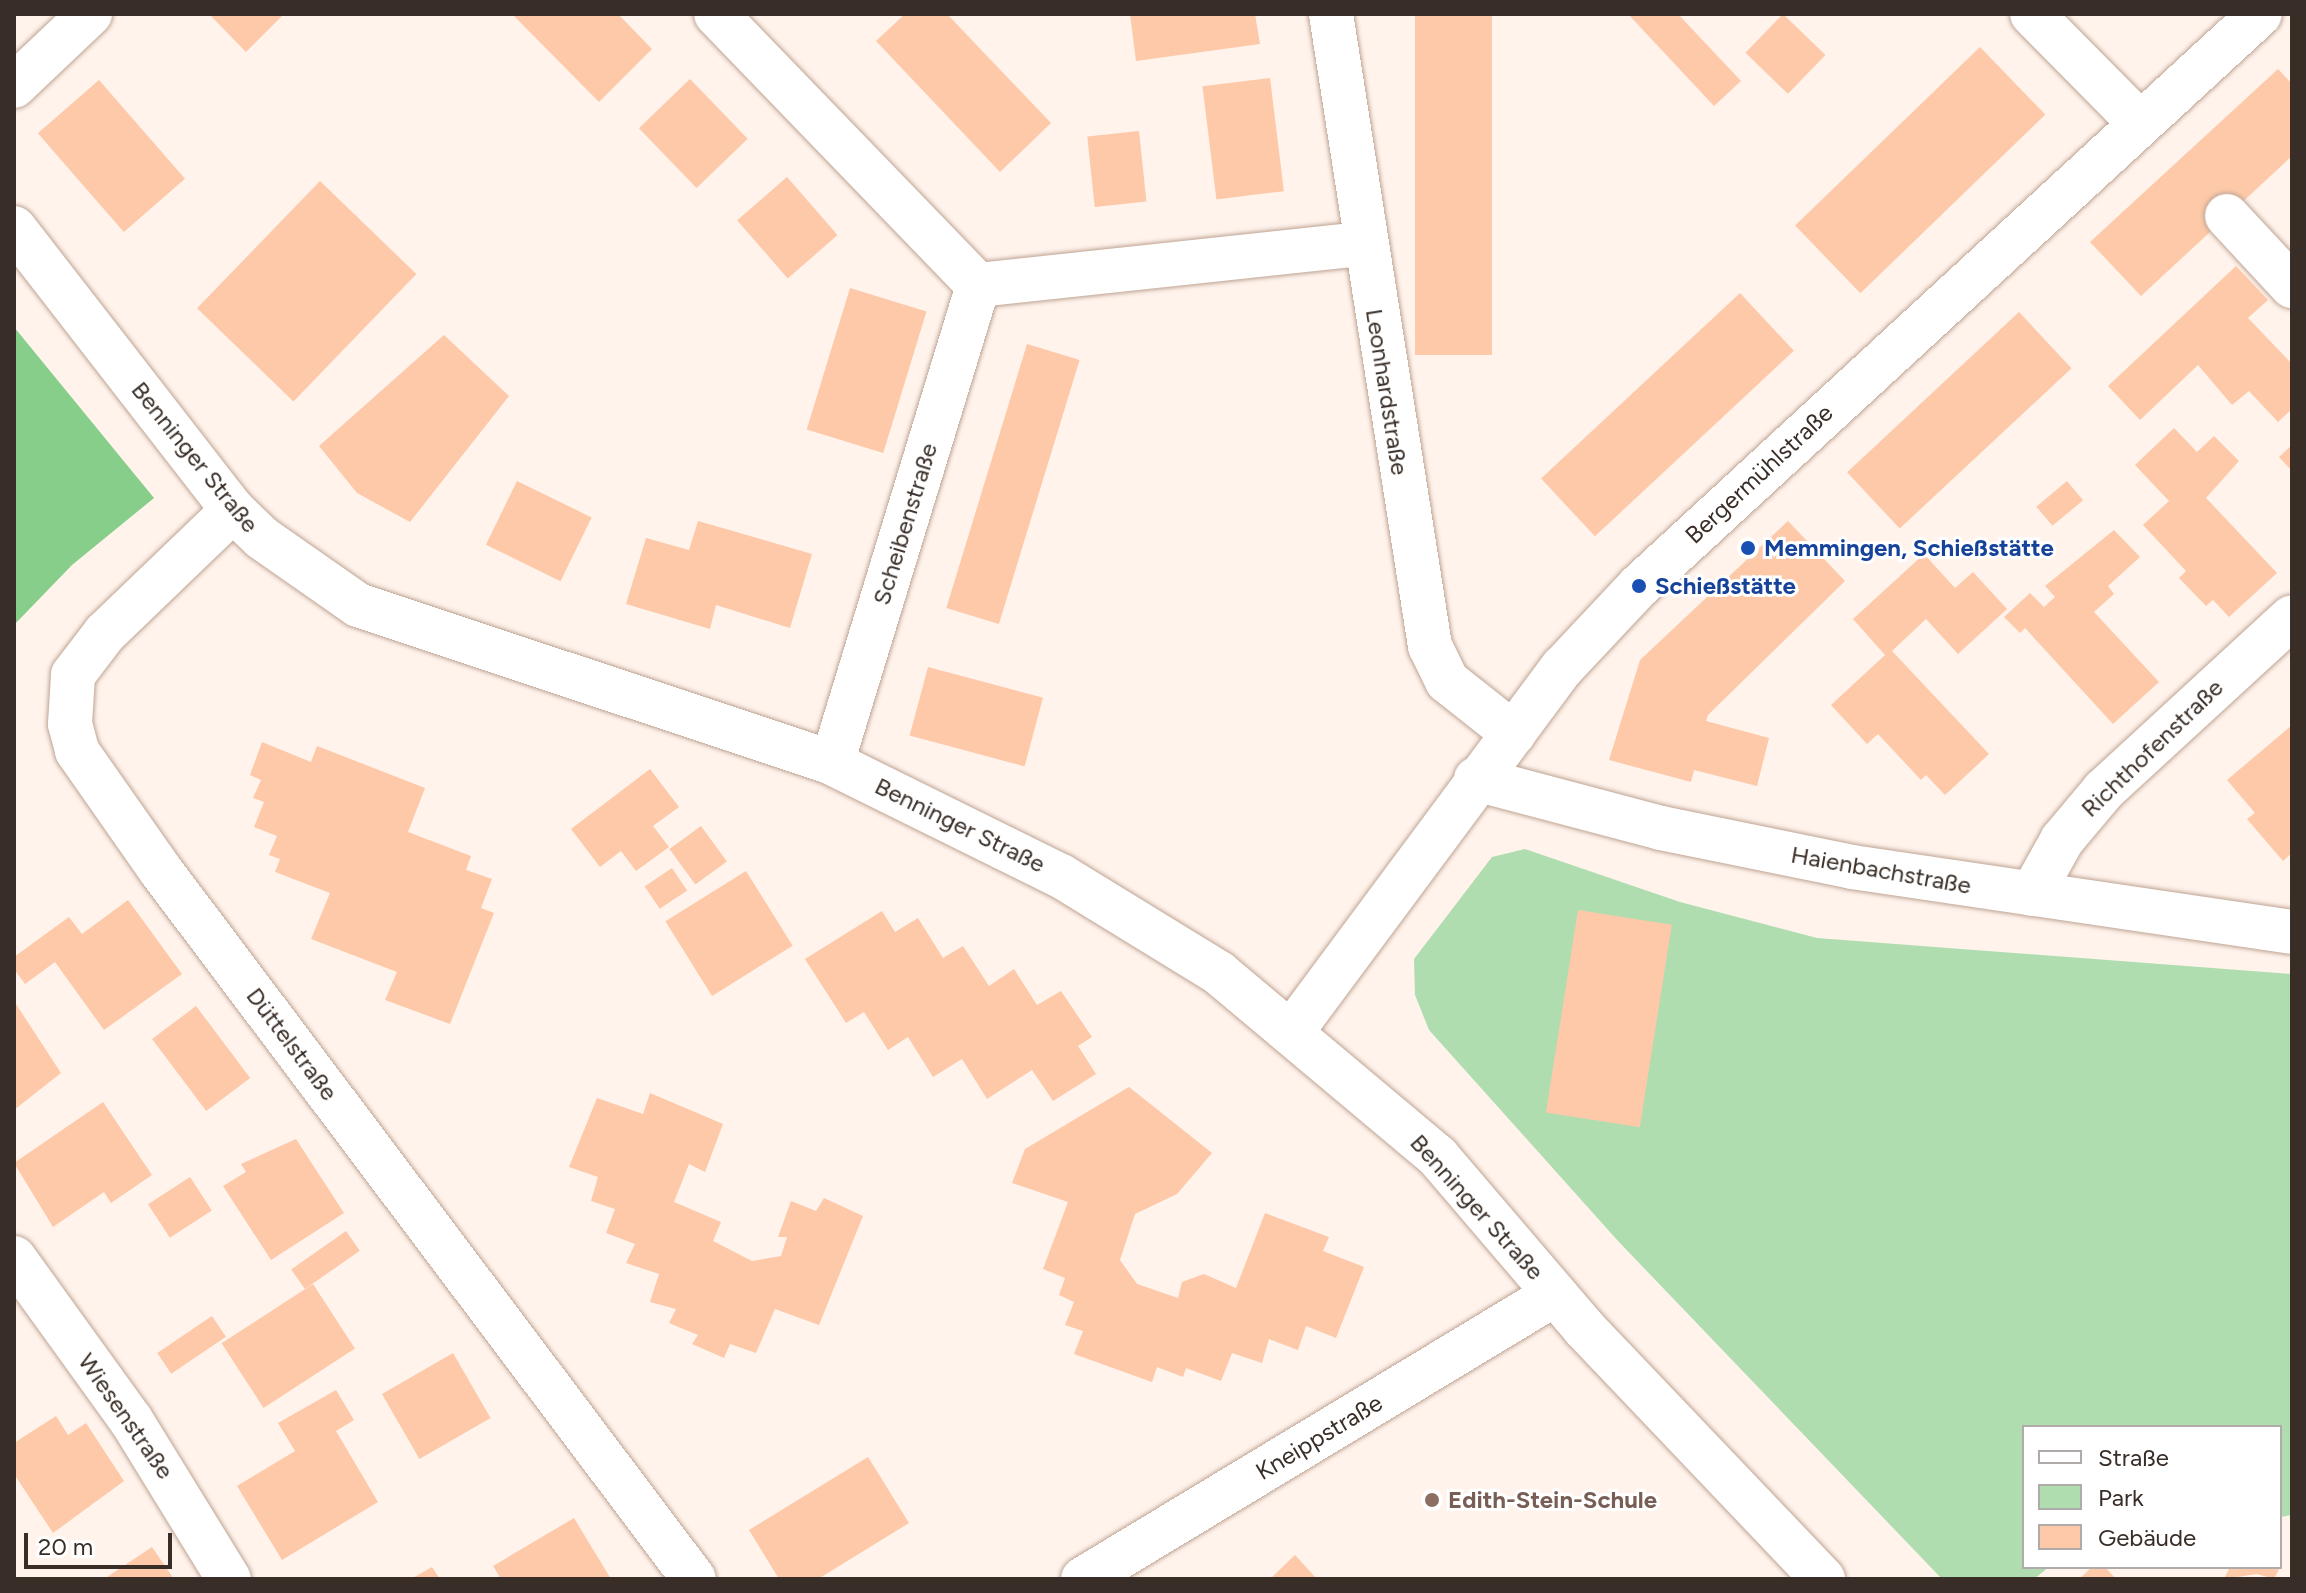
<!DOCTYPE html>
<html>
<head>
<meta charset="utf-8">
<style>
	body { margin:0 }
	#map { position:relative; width:2306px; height:1593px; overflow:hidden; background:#fff3ec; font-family:Figtree,sans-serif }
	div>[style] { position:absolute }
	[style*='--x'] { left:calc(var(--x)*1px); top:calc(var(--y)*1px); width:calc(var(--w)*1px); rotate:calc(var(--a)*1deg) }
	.green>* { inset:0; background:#afddb0 }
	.forest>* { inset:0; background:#86ce89 }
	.building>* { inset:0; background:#fdc9a9; transform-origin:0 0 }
	.roads { filter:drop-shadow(0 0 2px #bfa493) drop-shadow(0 0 2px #bfa493) }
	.minor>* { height:44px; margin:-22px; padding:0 22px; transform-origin:22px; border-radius:22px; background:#fff }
	.tertiary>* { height:44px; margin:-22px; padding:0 22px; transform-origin:22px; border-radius:22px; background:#fff }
	.dots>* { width:22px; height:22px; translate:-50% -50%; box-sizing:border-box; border:4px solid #fff; border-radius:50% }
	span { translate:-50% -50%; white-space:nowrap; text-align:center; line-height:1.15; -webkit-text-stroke:6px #fff; paint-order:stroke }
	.street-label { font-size:24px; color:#392e27 }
	.transit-label { font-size:24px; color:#164399; font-weight:700 }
	.left { translate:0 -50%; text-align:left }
	.education-label { font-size:24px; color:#785e54; font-weight:700 }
	.frame { position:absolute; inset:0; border:16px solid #392e27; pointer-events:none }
	.legend { position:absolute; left:2022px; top:1425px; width:260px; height:144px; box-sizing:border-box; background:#fff; border:2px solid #b0aba9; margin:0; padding:10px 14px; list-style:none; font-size:24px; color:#392e27 }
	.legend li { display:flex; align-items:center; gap:16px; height:40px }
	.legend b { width:40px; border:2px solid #b0aba9 }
	.scale { position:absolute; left:24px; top:1533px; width:148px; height:36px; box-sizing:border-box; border:4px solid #392e27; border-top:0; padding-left:10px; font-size:24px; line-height:28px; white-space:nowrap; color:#392e27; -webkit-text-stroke:6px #fff; paint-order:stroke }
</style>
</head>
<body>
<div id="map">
	<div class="green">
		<i style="clip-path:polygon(1525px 849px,1680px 902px,1817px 938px,2292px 974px,2292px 1515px,2280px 1517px,2280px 1427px,2024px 1427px,2024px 1567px,2049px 1567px,2034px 1579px,1942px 1579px,1618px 1241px,1429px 1030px,1415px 995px,1414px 959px,1492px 857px)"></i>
	</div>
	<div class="forest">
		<i style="clip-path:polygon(14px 327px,154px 498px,72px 565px,14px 625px)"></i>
	</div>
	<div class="building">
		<i style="clip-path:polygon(209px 14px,284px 14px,246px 52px)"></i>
		<i style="clip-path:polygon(512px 14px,618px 14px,652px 49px,599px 102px)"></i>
		<i style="clip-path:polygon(905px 14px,947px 14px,1051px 123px,1000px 172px,876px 41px)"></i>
		<i style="clip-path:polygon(1130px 14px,1255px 14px,1260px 44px,1136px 61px)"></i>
		<i style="left:1415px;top:14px;width:77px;height:341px"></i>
		<i style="clip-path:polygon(1628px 14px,1678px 14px,1741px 81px,1714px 106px)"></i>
		<i style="left:1783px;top:14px;width:59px;height:54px;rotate:44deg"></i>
		<i style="left:1980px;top:47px;width:94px;height:257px;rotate:46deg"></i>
		<i style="clip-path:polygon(2278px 69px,2292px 84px,2292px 156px,2141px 296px,2090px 242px)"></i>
		<i style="left:1270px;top:78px;width:114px;height:68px;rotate:83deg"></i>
		<i style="left:690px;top:79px;width:83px;height:71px;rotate:46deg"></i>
		<i style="left:99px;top:80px;width:131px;height:81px;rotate:49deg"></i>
		<i style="left:1139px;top:131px;width:71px;height:52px;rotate:84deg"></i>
		<i style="left:787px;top:177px;width:77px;height:66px;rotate:49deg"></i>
		<i style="left:320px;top:181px;width:134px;height:177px;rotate:44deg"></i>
		<i style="clip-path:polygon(2236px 266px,2268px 300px,2248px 318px,2292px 364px,2292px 409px,2278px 422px,2249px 391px,2232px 405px,2198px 365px,2140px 420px,2108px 386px)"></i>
		<i style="left:850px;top:288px;width:80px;height:148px;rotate:17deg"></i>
		<i style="left:1740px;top:293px;width:79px;height:272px;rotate:47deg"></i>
		<i style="left:2019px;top:312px;width:77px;height:235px;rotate:47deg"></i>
		<i style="clip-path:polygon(444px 335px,509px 396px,410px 522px,357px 493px,319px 446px)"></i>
		<i style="left:1027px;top:344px;width:55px;height:276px;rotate:17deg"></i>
		<i style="clip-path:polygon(2174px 428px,2197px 452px,2214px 436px,2239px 461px,2206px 498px,2277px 573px,2229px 617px,2213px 600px,2206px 606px,2179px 578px,2186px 571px,2143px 525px,2169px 501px,2135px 465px)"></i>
		<i style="clip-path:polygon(2292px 445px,2292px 471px,2279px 457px)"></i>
		<i style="left:517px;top:481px;width:83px;height:71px;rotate:26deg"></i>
		<i style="left:2067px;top:481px;width:25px;height:40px;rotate:50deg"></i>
		<i style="clip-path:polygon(698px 521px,812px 554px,790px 628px,716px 605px,710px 629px,626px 604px,646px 538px,689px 550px)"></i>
		<i style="clip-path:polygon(1788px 521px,1845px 581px,1708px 715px,1706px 721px,1769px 738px,1757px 786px,1694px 770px,1691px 782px,1609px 760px,1640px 660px)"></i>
		<i style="clip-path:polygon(2114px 530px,2140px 557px,2108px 586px,2114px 594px,2094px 612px,2159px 682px,2113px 724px,2025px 628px,2020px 633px,2004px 617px,2030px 593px,2044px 607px,2055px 597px,2045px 586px)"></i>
		<i style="clip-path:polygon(1924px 554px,1955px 588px,1973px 572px,2007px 609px,1958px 654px,1926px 619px,1892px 651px,1989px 754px,1945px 795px,1926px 775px,1921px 780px,1878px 734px,1867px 744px,1831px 705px,1885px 655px,1853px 619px)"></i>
		<i style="left:928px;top:667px;width:119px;height:71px;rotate:15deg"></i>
		<i style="clip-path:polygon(2292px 725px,2292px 853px,2283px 861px,2247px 819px,2255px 813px,2227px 780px)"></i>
		<i style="clip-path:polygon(262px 742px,311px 762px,317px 746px,425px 788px,408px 832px,471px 856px,466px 870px,492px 879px,481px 908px,494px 913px,450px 1024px,385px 1000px,397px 972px,311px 939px,330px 893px,275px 872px,280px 859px,269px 855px,277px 836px,254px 827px,264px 802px,253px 798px,261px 780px,250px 775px)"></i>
		<i style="clip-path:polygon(650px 769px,679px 807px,653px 826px,669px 847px,636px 871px,621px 851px,600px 867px,571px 829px)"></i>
		<i style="left:701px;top:826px;width:44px;height:39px;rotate:54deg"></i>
		<i style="left:672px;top:868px;width:27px;height:33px;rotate:56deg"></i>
		<i style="left:746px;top:871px;width:88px;height:95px;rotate:58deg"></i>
		<i style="clip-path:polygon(128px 900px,182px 974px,104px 1030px,55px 962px,25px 984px,14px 969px,14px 957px,69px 917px,82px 934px)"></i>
		<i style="left:1578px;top:910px;width:95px;height:205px;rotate:9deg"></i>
		<i style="clip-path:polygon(882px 911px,895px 932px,918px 918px,943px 958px,963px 946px,989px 986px,1014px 969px,1037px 1005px,1061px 991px,1092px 1037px,1078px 1046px,1096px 1074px,1053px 1101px,1032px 1070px,987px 1099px,962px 1059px,933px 1077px,908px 1037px,888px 1050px,864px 1012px,846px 1023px,805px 959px)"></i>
		<i style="clip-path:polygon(14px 1001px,61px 1073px,14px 1110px)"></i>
		<i style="left:196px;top:1006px;width:90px;height:55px;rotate:53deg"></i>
		<i style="clip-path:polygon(1129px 1087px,1212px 1153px,1177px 1194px,1135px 1214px,1120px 1260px,1137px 1284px,1178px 1298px,1182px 1282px,1204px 1274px,1236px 1288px,1265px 1213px,1329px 1237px,1323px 1251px,1364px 1267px,1336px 1338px,1306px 1326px,1298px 1350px,1269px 1339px,1262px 1363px,1232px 1353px,1221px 1381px,1186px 1368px,1183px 1377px,1157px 1367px,1152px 1382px,1074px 1354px,1083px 1331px,1065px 1325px,1074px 1302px,1059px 1295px,1065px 1278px,1043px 1269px,1068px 1202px,1012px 1183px,1025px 1149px)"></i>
		<i style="clip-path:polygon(650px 1093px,723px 1124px,705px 1172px,689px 1164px,674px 1202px,721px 1222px,713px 1241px,752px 1261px,781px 1256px,787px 1237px,778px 1237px,791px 1201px,816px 1211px,824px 1198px,863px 1216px,819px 1325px,775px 1309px,756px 1353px,730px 1344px,724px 1358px,692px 1344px,698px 1335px,669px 1323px,676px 1309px,650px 1302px,659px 1274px,626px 1263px,635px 1244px,606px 1233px,615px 1209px,591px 1201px,598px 1177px,569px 1167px,597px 1098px,643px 1114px)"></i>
		<i style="clip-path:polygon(103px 1102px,152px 1175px,111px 1203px,104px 1192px,53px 1227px,14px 1163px)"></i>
		<i style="clip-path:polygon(296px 1139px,344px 1213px,271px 1260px,223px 1186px,246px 1172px,241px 1164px)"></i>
		<i style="left:190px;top:1177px;width:40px;height:50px;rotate:57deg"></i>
		<i style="left:346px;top:1231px;width:24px;height:67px;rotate:55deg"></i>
		<i style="left:313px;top:1284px;width:77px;height:109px;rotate:57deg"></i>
		<i style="left:212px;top:1316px;width:25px;height:66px;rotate:56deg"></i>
		<i style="left:453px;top:1353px;width:75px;height:82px;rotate:60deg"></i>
		<i style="clip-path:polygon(336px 1390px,354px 1420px,336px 1431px,378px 1502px,282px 1560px,237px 1486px,295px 1451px,278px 1423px)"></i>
		<i style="clip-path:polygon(56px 1416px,68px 1435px,86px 1423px,124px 1481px,53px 1533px,14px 1474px,14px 1443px)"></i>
		<i style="clip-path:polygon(868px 1457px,909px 1523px,818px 1579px,779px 1579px,749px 1530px)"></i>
		<i style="clip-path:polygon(574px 1518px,611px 1579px,501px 1579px,493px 1566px)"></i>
		<i style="clip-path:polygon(152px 1547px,174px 1579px,104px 1579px)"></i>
		<i style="clip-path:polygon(1295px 1555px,1317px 1579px,1270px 1579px)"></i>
		<i style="clip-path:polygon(432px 1567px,440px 1579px,411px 1579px)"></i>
		<i style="clip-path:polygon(2092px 1567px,2105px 1567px,2116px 1579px,2079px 1579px)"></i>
		<i style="clip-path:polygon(2230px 1567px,2280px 1567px,2274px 1579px,2257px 1574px,2224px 1579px)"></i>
	</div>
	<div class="roads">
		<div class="minor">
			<i style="--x:716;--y:14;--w:377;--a:46"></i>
			<i style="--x:1331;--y:14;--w:640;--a:81.1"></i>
			<i style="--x:1430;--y:646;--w:39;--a:64"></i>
			<i style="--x:1447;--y:681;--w:85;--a:38.3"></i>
			<i style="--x:2032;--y:14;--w:152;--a:45.3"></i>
			<i style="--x:14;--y:86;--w:105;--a:-43.5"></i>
			<i style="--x:2227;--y:216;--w:96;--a:47.1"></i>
			<i style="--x:233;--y:510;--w:178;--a:136.1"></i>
			<i style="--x:105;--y:633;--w:53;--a:127.3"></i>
			<i style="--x:73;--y:675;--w:49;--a:93.5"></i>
			<i style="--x:70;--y:724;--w:28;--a:75"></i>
			<i style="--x:77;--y:751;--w:146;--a:55"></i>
			<i style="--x:161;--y:871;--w:886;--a:53.03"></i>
			<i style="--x:832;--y:763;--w:500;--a:-73"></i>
			<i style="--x:978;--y:285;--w:388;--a:-6.1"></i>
			<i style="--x:1476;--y:779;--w:191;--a:14.8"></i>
			<i style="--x:1661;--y:828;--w:195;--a:11.5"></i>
			<i style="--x:1852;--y:867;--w:445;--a:8.4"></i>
			<i style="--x:2032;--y:894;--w:62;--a:-60.9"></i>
			<i style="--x:2062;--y:840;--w:65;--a:-50"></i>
			<i style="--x:2104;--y:790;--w:255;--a:-42.6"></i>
			<i style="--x:1293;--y:1030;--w:452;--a:-53.4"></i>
			<i style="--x:1563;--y:667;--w:111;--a:-46.8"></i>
			<i style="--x:1639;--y:586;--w:844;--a:-42.65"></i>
			<i style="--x:14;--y:1258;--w:200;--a:54.2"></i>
			<i style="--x:131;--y:1420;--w:187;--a:58.4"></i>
			<i style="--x:1083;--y:1579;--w:551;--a:-31.12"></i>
		</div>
		<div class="tertiary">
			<i style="--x:14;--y:228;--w:357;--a:52.2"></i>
			<i style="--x:233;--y:510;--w:40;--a:44"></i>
			<i style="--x:262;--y:538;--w:117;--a:34.9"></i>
			<i style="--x:358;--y:605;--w:500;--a:18.4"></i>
			<i style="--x:832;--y:763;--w:255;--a:26.3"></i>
			<i style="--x:1061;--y:876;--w:185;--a:31.5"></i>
			<i style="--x:1219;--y:973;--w:286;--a:40"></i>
			<i style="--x:1438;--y:1157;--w:225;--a:49.5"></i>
			<i style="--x:1584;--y:1328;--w:347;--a:46.4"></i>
		</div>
	</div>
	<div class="dots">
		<i style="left:1748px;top:548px;background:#1a4fb4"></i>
		<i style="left:1639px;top:586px;background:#1a4fb4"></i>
		<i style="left:1432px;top:1500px;background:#8d6e63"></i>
	</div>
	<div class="street-label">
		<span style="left:1387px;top:392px;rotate:81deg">Leonhardstraße</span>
		<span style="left:195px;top:457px;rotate:51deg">Benninger Straße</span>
		<span style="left:1759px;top:474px;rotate:-43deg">Bergermühlstraße</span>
		<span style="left:905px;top:524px;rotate:-73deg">Scheibenstraße</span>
		<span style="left:2152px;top:748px;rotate:-44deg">Richthofenstraße</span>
		<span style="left:960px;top:825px;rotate:26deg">Benninger Straße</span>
		<span style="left:1881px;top:870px;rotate:10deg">Haienbachstraße</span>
		<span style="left:292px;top:1044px;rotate:53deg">Düttelstraße</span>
		<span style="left:1477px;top:1207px;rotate:48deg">Benninger Straße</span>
		<span style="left:126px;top:1416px;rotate:55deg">Wiesenstraße</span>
		<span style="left:1319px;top:1437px;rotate:-31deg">Kneippstraße</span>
	</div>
	<div class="transit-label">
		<span class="left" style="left:1764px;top:548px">Memmingen, Schießstätte</span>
		<span class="left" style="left:1655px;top:586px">Schießstätte</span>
	</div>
	<div class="education-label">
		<span class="left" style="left:1448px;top:1500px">Edith-Stein-Schule</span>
	</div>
	<div class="frame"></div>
	<ul class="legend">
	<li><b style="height:10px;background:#fff"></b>Straße</li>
	<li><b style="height:22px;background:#afddb0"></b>Park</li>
	<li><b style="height:22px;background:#fdc9a9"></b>Gebäude</li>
	</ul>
	<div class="scale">20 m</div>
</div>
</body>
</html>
